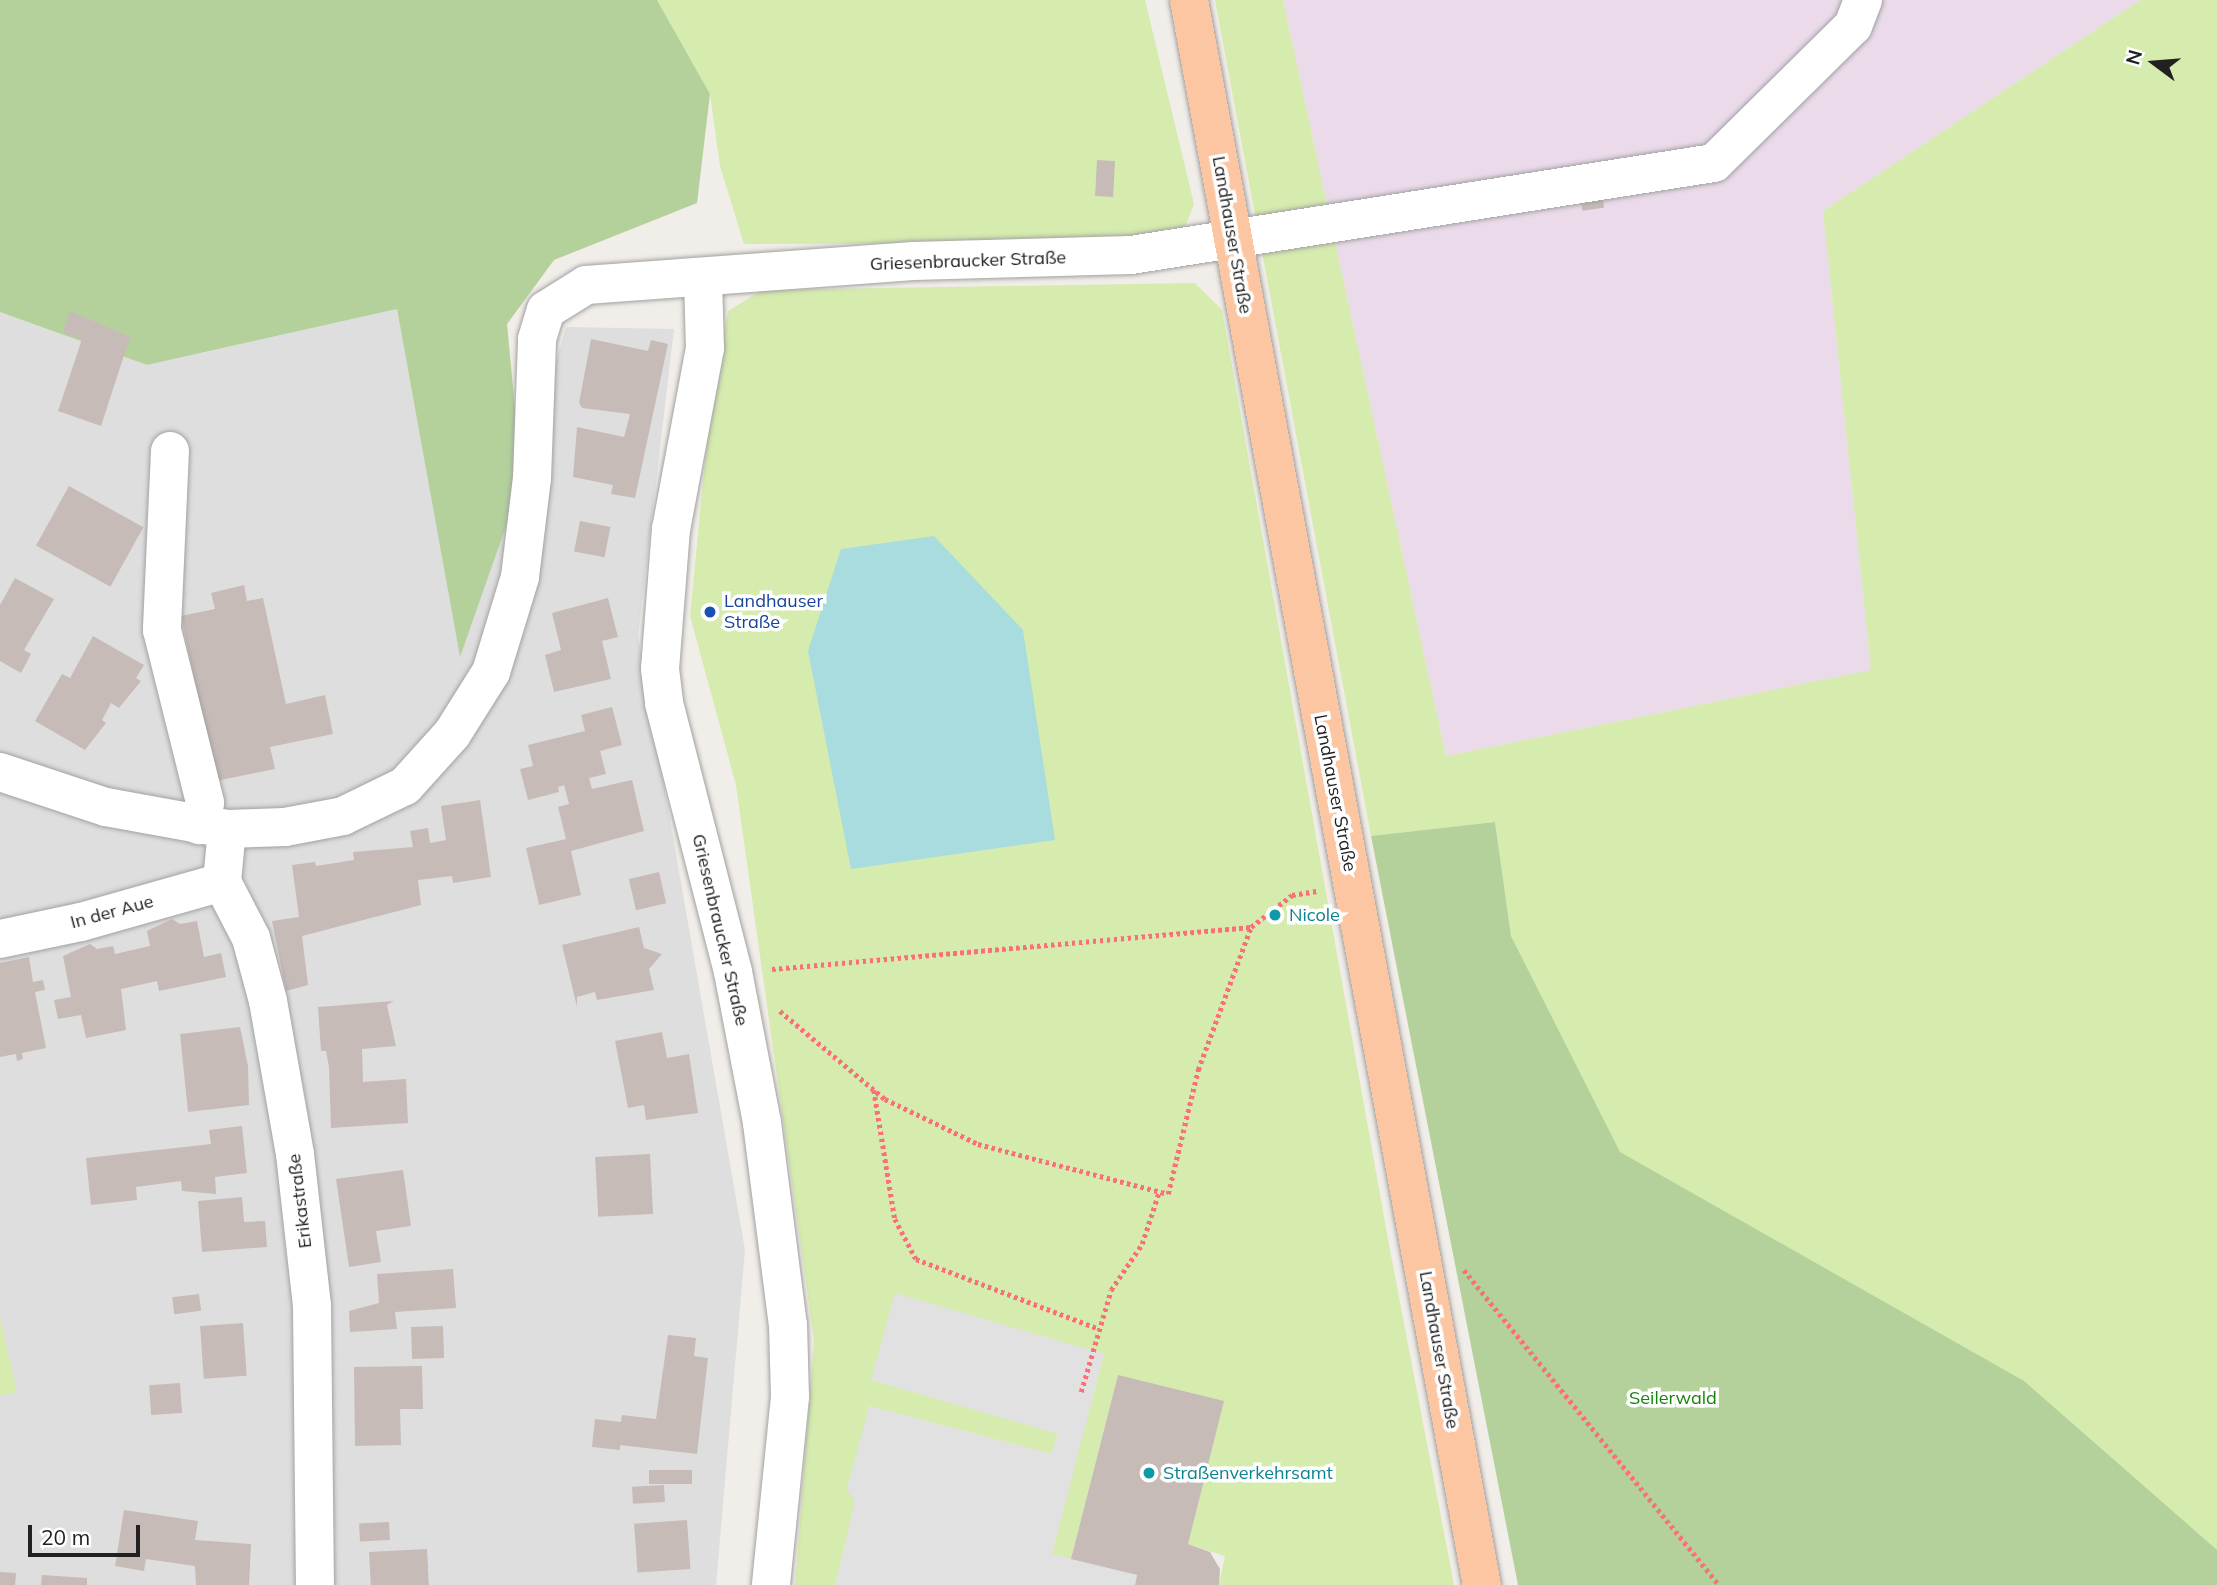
<!DOCTYPE html>
<html>
<head>
<meta charset="utf-8">
<style>
	body { margin:0 }
	#map { position:relative; width:2217px; height:1585px; overflow:hidden; background:#f1ede8; font-family:Mulish,sans-serif }
	div>[style] { position:absolute }
	[style*='--x'] { left:calc(var(--x)*1px); top:calc(var(--y)*1px); width:calc(var(--w)*1px); rotate:calc(var(--a)*1deg) }
	.residential>* { inset:0; background:#dfdede }
	.industrial>* { inset:0; background:#eadaea }
	.grass>* { inset:0; background:#d6ebae }
	.forest>* { inset:0; background:#b4d19c }
	.parking>* { inset:0; background:#e1e1e1 }
	.water>* { inset:0; background:#a8dcdf }
	.building>* { inset:0; background:#c6bbb7; transform-origin:0 0 }
	.path>* { height:4.5px; margin-top:-2.25px; transform-origin:0; background:repeating-linear-gradient(90deg,#fb6f78 0 3.5px,transparent 0 7px) }
	.roads { filter:drop-shadow(0 0 2px #a2a2a2) drop-shadow(0 0 2px #a2a2a2) }
	.minor>* { height:38px; margin:-19px; padding:0 19px; transform-origin:19px; border-radius:19px; background:#fff }
	.major>* { height:38px; margin:-19px; padding:0 19px; transform-origin:19px; border-radius:19px; background:#fdc6a2 }
	.dots>* { width:19px; height:19px; translate:-50% -50%; box-sizing:border-box; border:4px solid #fff; border-radius:50% }
	span { translate:-50% -50%; white-space:nowrap; text-align:center; line-height:1.15; -webkit-text-stroke:7px #fff; paint-order:stroke }
	.street-label { font-size:18px; color:#212121 }
	.transit-label { font-size:18px; color:#164399 }
	.left { translate:0 -50%; text-align:left }
	.culture-label { font-size:18px; color:#0d838f }
	.park-label { font-size:18px; color:#15830b }
	.north { position:absolute; left:2119px; top:28px; width:70px; height:70px; -webkit-text-stroke:5px #fff; paint-order:stroke; rotate:286deg; font-size:19px; font-weight:700; line-height:28px; text-align:center; color:#212121 }
	.north::after { content:''; display:block; margin:auto; width:24px; height:32px; background:#212121; clip-path:polygon(50% 0,100% 100%,50% 72%,0 100%) }
	.scale { position:absolute; left:28px; top:1525px; width:112px; height:32px; box-sizing:border-box; border:4px solid #212121; border-top:0; padding-left:9px; font-size:21px; line-height:24px; white-space:nowrap; color:#212121; -webkit-text-stroke:5px #fff; paint-order:stroke }
</style>
</head>
<body>
<div id="map">
	<div class="residential">
		<i style="clip-path:polygon(397px 309px,460px 656px,522px 481px,566px 327px,674px 329px,638px 636px,745px 1250px,716px 1585px,0 1585px,0 1396px,16px 1391px,0 1318px,0 312px,147px 365px)"></i>
	</div>
	<div class="industrial">
		<i style="clip-path:polygon(1283px 0,2140px 0,1823px 211px,1871px 670px,1446px 756px)"></i>
	</div>
	<div class="grass">
		<i style="clip-path:polygon(657px 0,1145px 0,1194px 204px,1182px 234px,1143px 242px,744px 244px,720px 166px,710px 94px)"></i>
		<i style="clip-path:polygon(1215px 0,1283px 0,1446px 756px,1871px 670px,1823px 211px,2140px 0,2217px 0,2217px 1578px,1620px 1153px,1511px 936px,1495px 822px,1371px 836px)"></i>
		<i style="clip-path:polygon(1195px 283px,1222px 310px,1389px 1245px,1454px 1585px,1219px 1585px,1225px 1556px,1188px 1544px,1118px 1375px,1071px 1559px,1051px 1554px,1104px 1354px,871px 1380px,1058px 1433px,1051px 1454px,869px 1406px,855px 1503px,835px 1585px,795px 1585px,814px 1340px,736px 785px,690px 616px,709px 420px,728px 311px,762px 290px)"></i>
		<i style="clip-path:polygon(0 1318px,17px 1392px,0 1396px)"></i>
	</div>
	<div class="forest">
		<i style="clip-path:polygon(0 0,657px 0,710px 94px,697px 203px,554px 260px,507px 324px,522px 481px,460px 657px,397px 309px,147px 365px,0 312px)"></i>
		<i style="clip-path:polygon(1495px 822px,1511px 936px,1620px 1152px,2024px 1381px,2217px 1550px,2217px 1585px,1518px 1585px,1371px 836px)"></i>
	</div>
	<div class="parking">
		<i style="clip-path:polygon(895px 1293px,1104px 1354px,1052px 1554px,1137px 1575px,1135px 1585px,835px 1585px,855px 1503px,847px 1489px,869px 1406px,1051px 1454px,1058px 1434px,871px 1380px)"></i>
	</div>
	<div class="water">
		<i style="clip-path:polygon(934px 536px,1023px 630px,1055px 840px,851px 869px,808px 651px,841px 549px)"></i>
	</div>
	<div class="building">
		<i style="left:1097px;top:160px;width:18px;height:36px;rotate:3deg"></i>
		<i style="left:1601px;top:186px;width:22px;height:22px;rotate:82deg"></i>
		<i style="clip-path:polygon(70px 311px,130px 337px,101px 426px,58px 411px,82px 339px,63px 333px)"></i>
		<i style="clip-path:polygon(591px 339px,648px 351px,651px 340px,668px 344px,635px 498px,611px 494px,613px 485px,573px 477px,577px 427px,624px 437px,630px 414px,582px 408px,579px 403px)"></i>
		<i style="left:69px;top:486px;width:85px;height:68px;rotate:29deg"></i>
		<i style="left:580px;top:521px;width:31px;height:31px;rotate:11deg"></i>
		<i style="clip-path:polygon(15px 578px,54px 599px,24px 650px,31px 654px,21px 673px,0 661px,0 605px)"></i>
		<i style="clip-path:polygon(244px 585px,247px 601px,263px 598px,286px 704px,325px 695px,333px 734px,270px 747px,275px 769px,216px 781px,181px 616px,215px 609px,211px 593px)"></i>
		<i style="clip-path:polygon(608px 598px,618px 637px,602px 641px,611px 679px,554px 692px,545px 655px,561px 650px,552px 613px)"></i>
		<i style="clip-path:polygon(93px 636px,144px 665px,136px 678px,141px 681px,119px 708px,111px 703px,102px 720px,106px 723px,85px 750px,35px 721px,62px 674px,70px 678px)"></i>
		<i style="clip-path:polygon(612px 707px,622px 745px,600px 751px,606px 774px,589px 778px,592px 789px,632px 780px,644px 831px,571px 851px,581px 895px,539px 905px,526px 848px,566px 839px,558px 807px,569px 804px,564px 785px,558px 787px,559px 792px,528px 800px,520px 769px,533px 766px,528px 745px,585px 731px,581px 715px)"></i>
		<i style="clip-path:polygon(480px 800px,491px 877px,453px 883px,452px 876px,418px 880px,421px 905px,302px 936px,308px 985px,286px 991px,272px 921px,299px 917px,292px 865px,315px 862px,316px 866px,354px 860px,353px 852px,413px 847px,410px 831px,428px 828px,430px 843px,446px 840px,441px 806px)"></i>
		<i style="left:659px;top:872px;width:32px;height:31px;rotate:77deg"></i>
		<i style="clip-path:polygon(172px 919px,180px 924px,197px 921px,204px 957px,221px 953px,226px 977px,159px 991px,157px 981px,121px 989px,126px 1030px,86px 1038px,81px 1015px,58px 1019px,54px 1000px,71px 997px,63px 956px,90px 944px,97px 949px,113px 946px,115px 954px,150px 946px,147px 931px)"></i>
		<i style="clip-path:polygon(639px 927px,644px 948px,662px 954px,649px 969px,654px 990px,597px 1000px,595px 992px,577px 997px,577px 1007px,562px 945px)"></i>
		<i style="clip-path:polygon(29px 957px,33px 982px,43px 980px,45px 990px,35px 992px,46px 1048px,22px 1053px,23px 1059px,17px 1061px,16px 1054px,0 1057px,0 963px)"></i>
		<i style="clip-path:polygon(394px 1001px,387px 1005px,396px 1046px,362px 1049px,363px 1082px,406px 1079px,408px 1123px,331px 1128px,329px 1067px,326px 1051px,321px 1051px,318px 1007px)"></i>
		<i style="clip-path:polygon(240px 1027px,248px 1066px,249px 1105px,188px 1112px,180px 1034px)"></i>
		<i style="clip-path:polygon(662px 1032px,667px 1058px,689px 1054px,698px 1113px,646px 1120px,644px 1105px,628px 1108px,615px 1041px)"></i>
		<i style="clip-path:polygon(242px 1126px,247px 1173px,215px 1177px,216px 1194px,182px 1191px,181px 1181px,136px 1187px,137px 1200px,91px 1205px,86px 1158px,211px 1144px,209px 1130px)"></i>
		<i style="left:650px;top:1154px;width:60px;height:55px;rotate:87deg"></i>
		<i style="clip-path:polygon(403px 1170px,411px 1226px,376px 1231px,381px 1262px,349px 1267px,336px 1179px)"></i>
		<i style="clip-path:polygon(242px 1197px,244px 1222px,265px 1221px,267px 1247px,202px 1252px,198px 1201px)"></i>
		<i style="clip-path:polygon(453px 1269px,456px 1308px,395px 1312px,397px 1329px,350px 1332px,349px 1311px,379px 1303px,377px 1274px)"></i>
		<i style="left:199px;top:1294px;width:17px;height:27px;rotate:83deg"></i>
		<i style="left:243px;top:1323px;width:53px;height:43px;rotate:86deg"></i>
		<i style="left:443px;top:1326px;width:32px;height:32px;rotate:88deg"></i>
		<i style="clip-path:polygon(668px 1335px,696px 1338px,694px 1356px,708px 1358px,697px 1454px,620px 1445px,620px 1450px,592px 1447px,595px 1419px,621px 1422px,622px 1415px,656px 1419px)"></i>
		<i style="clip-path:polygon(422px 1366px,423px 1409px,400px 1409px,401px 1445px,355px 1446px,354px 1367px)"></i>
		<i style="clip-path:polygon(1118px 1375px,1224px 1401px,1188px 1544px,1210px 1552px,1220px 1569px,1219px 1585px,1135px 1585px,1137px 1575px,1071px 1559px)"></i>
		<i style="left:180px;top:1383px;width:30px;height:31px;rotate:86deg"></i>
		<i style="left:649px;top:1470px;width:43px;height:14px"></i>
		<i style="left:664px;top:1485px;width:17px;height:32px;rotate:87deg"></i>
		<i style="clip-path:polygon(124px 1510px,198px 1521px,195px 1540px,251px 1544px,249px 1585px,196px 1585px,195px 1566px,146px 1559px,144px 1571px,115px 1566px)"></i>
		<i style="left:687px;top:1520px;width:49px;height:53px;rotate:86deg"></i>
		<i style="left:389px;top:1522px;width:18px;height:30px;rotate:87deg"></i>
		<i style="left:427px;top:1549px;width:36px;height:58px;rotate:87deg"></i>
		<i style="left:0;top:1572px;width:16px;height:13px;rotate:4deg"></i>
		<i style="clip-path:polygon(42px 1575px,87px 1578px,87px 1585px,41px 1585px)"></i>
	</div>
	<div class="path">
		<i style="--x:772;--y:969;--w:481;--a:-5"></i>
		<i style="--x:1251;--y:927;--w:52;--a:-38"></i>
		<i style="--x:1292;--y:895;--w:25;--a:-9"></i>
		<i style="--x:780;--y:1011;--w:137;--a:40"></i>
		<i style="--x:885;--y:1099;--w:103;--a:25.8"></i>
		<i style="--x:978;--y:1144;--w:196;--a:14.7"></i>
		<i style="--x:1168;--y:1194;--w:128;--a:-76.4"></i>
		<i style="--x:1198;--y:1070;--w:153;--a:-69.7"></i>
		<i style="--x:874;--y:1090;--w:131;--a:80.8"></i>
		<i style="--x:895;--y:1219;--w:45;--a:62.3"></i>
		<i style="--x:916;--y:1259;--w:194;--a:20.9"></i>
		<i style="--x:1464;--y:1270;--w:405;--a:51"></i>
		<i style="--x:1081;--y:1392;--w:106;--a:-73.6"></i>
		<i style="--x:1111;--y:1290;--w:55;--a:-56"></i>
		<i style="--x:1142;--y:1244;--w:55;--a:-71.9"></i>
	</div>
	<div class="roads">
		<div class="minor">
			<i style="--x:703;--y:278;--w:70;--a:88.4"></i>
			<i style="--x:705;--y:348;--w:184;--a:100.6"></i>
			<i style="--x:671;--y:529;--w:140;--a:94.5"></i>
			<i style="--x:660;--y:669;--w:34;--a:83"></i>
			<i style="--x:664;--y:703;--w:278;--a:75.6"></i>
			<i style="--x:733;--y:972;--w:154;--a:79.1"></i>
			<i style="--x:762;--y:1123;--w:204;--a:82.7"></i>
			<i style="--x:788;--y:1325;--w:72;--a:88.4"></i>
			<i style="--x:790;--y:1397;--w:189;--a:95.8"></i>
			<i style="--x:170;--y:451;--w:179;--a:92.6"></i>
			<i style="--x:162;--y:630;--w:178;--a:76"></i>
			<i style="--x:205;--y:803;--w:23;--a:105"></i>
			<i style="--x:0;--y:772;--w:112;--a:18.3"></i>
			<i style="--x:106;--y:807;--w:123;--a:10.3"></i>
			<i style="--x:227;--y:829;--w:58;--a:-2"></i>
			<i style="--x:285;--y:827;--w:59;--a:-10.7"></i>
			<i style="--x:343;--y:816;--w:69;--a:-25.8"></i>
			<i style="--x:405;--y:786;--w:70;--a:-47.9"></i>
			<i style="--x:452;--y:734;--w:73;--a:-57.8"></i>
			<i style="--x:491;--y:672;--w:99;--a:-73"></i>
			<i style="--x:520;--y:577;--w:100;--a:-83.1"></i>
			<i style="--x:532;--y:478;--w:139;--a:-87.9"></i>
			<i style="--x:537;--y:339;--w:30;--a:-73"></i>
			<i style="--x:546;--y:310;--w:47;--a:-32"></i>
			<i style="--x:586;--y:285;--w:328;--a:-4.2"></i>
			<i style="--x:913;--y:261;--w:218;--a:-1.6"></i>
			<i style="--x:1131;--y:255;--w:590;--a:-8.97"></i>
			<i style="--x:1714;--y:163;--w:195;--a:-44.6"></i>
			<i style="--x:1853;--y:26;--w:28;--a:-69"></i>
			<i style="--x:227;--y:829;--w:53;--a:95.4"></i>
			<i style="--x:222;--y:882;--w:63;--a:62.6"></i>
			<i style="--x:251;--y:938;--w:65;--a:74.9"></i>
			<i style="--x:268;--y:1001;--w:155;--a:80"></i>
			<i style="--x:295;--y:1154;--w:153;--a:83.6"></i>
			<i style="--x:312;--y:1306;--w:279;--a:89.4"></i>
			<i style="--x:0;--y:939;--w:83;--a:-11.9"></i>
			<i style="--x:81;--y:922;--w:147;--a:-15.8"></i>
		</div>
		<div class="major">
			<i style="--x:1189;--y:0;--w:1612;--a:79.53"></i>
		</div>
	</div>
	<div class="dots">
		<i style="left:710px;top:612px;background:#1a4fb4"></i>
		<i style="left:1275px;top:915px;background:#0f9aa8"></i>
		<i style="left:1149px;top:1473px;background:#0f9aa8"></i>
	</div>
	<div class="street-label">
		<span style="left:1232px;top:235px;rotate:80deg">Landhauser Straße</span>
		<span style="left:968px;top:261px;rotate:-2deg">Griesenbraucker Straße</span>
		<span style="left:1335px;top:793px;rotate:79deg">Landhauser Straße</span>
		<span style="left:112px;top:912px;rotate:-15deg">In der Aue</span>
		<span style="left:720px;top:930px;rotate:77deg">Griesenbraucker Straße</span>
		<span style="left:300px;top:1201px;rotate:-97deg">Erikastraße</span>
		<span style="left:1439px;top:1350px;rotate:80deg">Landhauser Straße</span>
	</div>
	<div class="transit-label">
		<span class="left" style="left:724px;top:612px">Landhauser<br>Straße</span>
	</div>
	<div class="culture-label">
		<span class="left" style="left:1289px;top:915px">Nicole</span>
		<span class="left" style="left:1163px;top:1473px">Straßenverkehrsamt</span>
	</div>
	<div class="park-label">
		<span style="left:1673px;top:1398px">Seilerwald</span>
	</div>
	<div class="north">N</div>
	<div class="scale">20 m</div>
</div>
</body>
</html>
